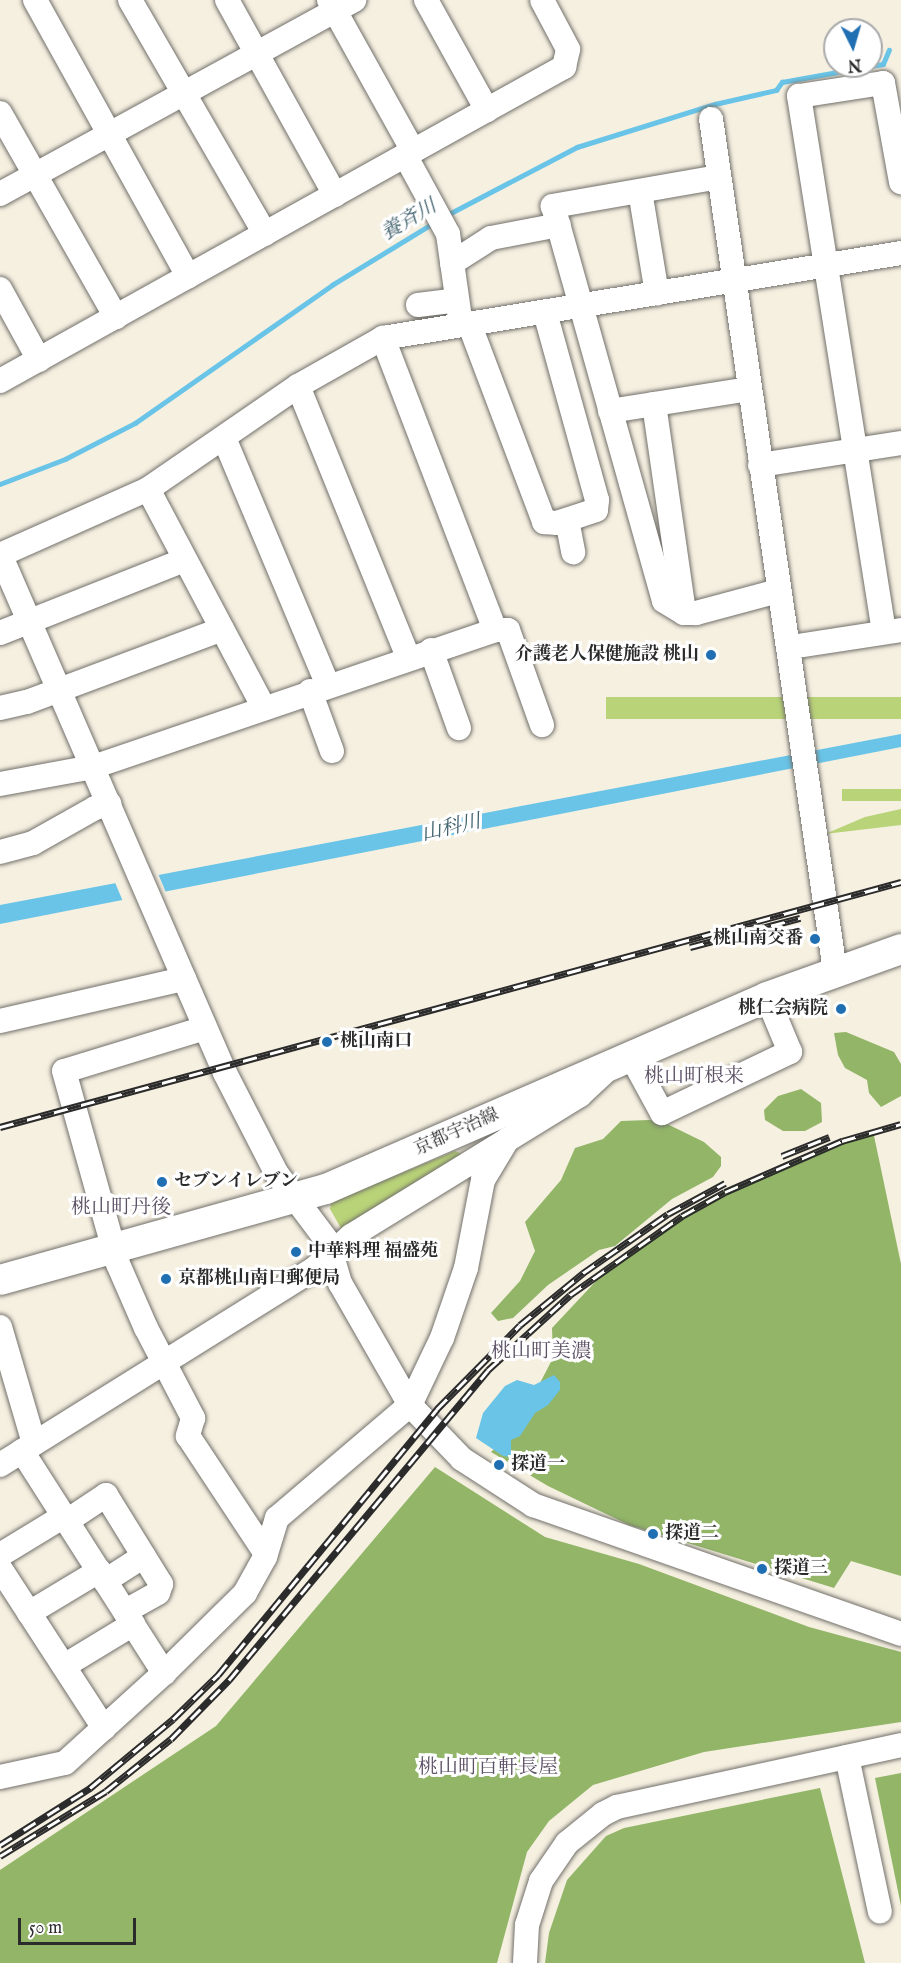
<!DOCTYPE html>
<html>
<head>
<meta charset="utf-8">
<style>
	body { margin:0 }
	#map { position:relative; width:901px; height:1963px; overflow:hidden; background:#f6f0e1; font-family:"IM FELL English","Noto Serif JP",serif }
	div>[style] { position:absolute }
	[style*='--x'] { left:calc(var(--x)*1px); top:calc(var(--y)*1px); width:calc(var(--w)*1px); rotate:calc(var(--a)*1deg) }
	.green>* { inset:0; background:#b9d378; transform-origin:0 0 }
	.forest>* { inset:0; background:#92b568 }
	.water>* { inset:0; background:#69c4e7 }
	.pier>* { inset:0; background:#f6f0e1 }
	.stream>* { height:4.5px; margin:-2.25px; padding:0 2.25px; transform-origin:2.25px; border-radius:2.25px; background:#69c4e7 }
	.roads { filter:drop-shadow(0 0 2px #72706b) drop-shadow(0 0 2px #72706b) }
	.minor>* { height:24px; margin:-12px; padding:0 12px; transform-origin:12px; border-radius:12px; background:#fff }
	.major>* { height:30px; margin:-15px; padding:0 15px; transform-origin:15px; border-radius:15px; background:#fff }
	.rail>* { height:7px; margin-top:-3.5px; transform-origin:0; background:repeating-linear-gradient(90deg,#fff 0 14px,#2b2b2b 0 28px); box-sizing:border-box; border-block:2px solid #2b2b2b }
	.dots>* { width:16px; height:16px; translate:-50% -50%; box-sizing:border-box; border:3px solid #fff; border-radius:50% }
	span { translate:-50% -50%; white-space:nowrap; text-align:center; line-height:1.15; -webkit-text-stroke:6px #fff; paint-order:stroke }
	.poi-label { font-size:18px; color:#2b2b2b; font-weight:700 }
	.right { translate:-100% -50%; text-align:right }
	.left { translate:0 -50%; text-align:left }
	.street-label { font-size:18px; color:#2b2b2b }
	.water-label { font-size:20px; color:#41616d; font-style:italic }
	.neighbourhood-label { font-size:20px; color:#5b5064 }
	.north { position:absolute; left:823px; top:18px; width:60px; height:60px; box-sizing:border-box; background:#fff; border:2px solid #aaa; border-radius:50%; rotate:175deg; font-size:16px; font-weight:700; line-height:24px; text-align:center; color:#2b2b2b }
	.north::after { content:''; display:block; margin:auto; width:21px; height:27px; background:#1f6fb2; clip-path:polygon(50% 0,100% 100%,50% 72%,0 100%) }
	.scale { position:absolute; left:18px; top:1918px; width:118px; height:27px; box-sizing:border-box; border:3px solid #2b2b2b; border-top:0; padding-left:8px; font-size:18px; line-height:21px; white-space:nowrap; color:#2b2b2b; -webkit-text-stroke:4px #fff; paint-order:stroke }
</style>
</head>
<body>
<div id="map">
	<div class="green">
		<i style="left:901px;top:697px;width:22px;height:295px;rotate:90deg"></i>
		<i style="left:901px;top:789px;width:12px;height:59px;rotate:90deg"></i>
		<i style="clip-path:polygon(901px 809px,901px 825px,825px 834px,865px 817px)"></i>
		<i style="clip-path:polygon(455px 1151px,464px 1155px,342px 1230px,330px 1209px,331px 1202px)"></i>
	</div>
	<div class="forest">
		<i style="clip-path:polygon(846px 1032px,894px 1052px,901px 1064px,901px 1096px,881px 1107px,869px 1093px,867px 1080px,845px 1068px,838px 1055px,834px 1033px)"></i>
		<i style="clip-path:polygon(801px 1089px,821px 1103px,822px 1122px,805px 1131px,783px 1131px,765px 1120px,764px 1110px,778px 1096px)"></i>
		<i style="clip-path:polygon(649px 1120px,661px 1121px,704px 1142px,721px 1157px,721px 1166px,713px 1177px,672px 1199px,615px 1246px,599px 1250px,548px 1285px,513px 1318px,498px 1321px,491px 1313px,520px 1281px,535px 1251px,525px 1222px,561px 1180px,575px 1148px,603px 1139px,621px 1121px)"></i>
		<i style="clip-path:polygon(873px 1131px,901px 1264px,901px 1576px,851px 1561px,834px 1588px,629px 1525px,548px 1486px,491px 1452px,517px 1427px,553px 1358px,552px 1328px,612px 1264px,692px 1208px,730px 1188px)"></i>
		<i style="clip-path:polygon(435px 1467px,545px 1537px,639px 1564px,809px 1627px,901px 1652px,901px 1722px,704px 1752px,593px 1785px,549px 1821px,527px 1852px,497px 1963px,0 1963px,0 1870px,216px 1726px)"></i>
		<i style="clip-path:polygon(901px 1773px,901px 1906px,875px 1778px)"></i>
		<i style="clip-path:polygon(820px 1788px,865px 1963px,545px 1963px,549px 1933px,567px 1880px,606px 1836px,624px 1828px)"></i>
	</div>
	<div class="water">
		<i style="clip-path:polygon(901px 734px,901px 747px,0 924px,0 905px)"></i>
		<i style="clip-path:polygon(554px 1375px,560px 1382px,560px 1390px,548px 1405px,535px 1413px,520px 1436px,511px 1440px,511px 1457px,503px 1456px,476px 1438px,483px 1413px,505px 1386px,517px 1380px,534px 1385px)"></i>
	</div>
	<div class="pier">
		<i style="clip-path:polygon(157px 871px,167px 895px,124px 904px,114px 880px)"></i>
	</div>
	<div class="stream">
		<i style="--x:871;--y:66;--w:12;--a:-9"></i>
		<i style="--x:883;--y:64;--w:15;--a:-67"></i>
		<i style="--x:445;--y:216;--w:149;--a:-27.6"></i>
		<i style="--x:577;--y:147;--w:145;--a:-17.3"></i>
		<i style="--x:715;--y:104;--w:63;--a:-12.9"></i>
		<i style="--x:776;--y:90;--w:10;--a:-53"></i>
		<i style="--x:782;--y:82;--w:90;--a:-10.2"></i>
		<i style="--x:0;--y:484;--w:70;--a:-21"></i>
		<i style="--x:65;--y:459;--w:79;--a:-27.2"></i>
		<i style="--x:135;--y:423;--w:241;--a:-35"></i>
		<i style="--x:332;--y:285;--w:119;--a:-31.5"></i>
	</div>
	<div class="roads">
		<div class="minor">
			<i style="--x:35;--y:0;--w:316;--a:61"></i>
			<i style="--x:130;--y:0;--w:270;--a:60"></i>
			<i style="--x:227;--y:0;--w:223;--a:61"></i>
			<i style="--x:329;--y:0;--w:173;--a:60.9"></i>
			<i style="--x:426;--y:0;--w:126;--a:61"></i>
			<i style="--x:0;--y:113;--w:235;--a:60.4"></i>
			<i style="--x:711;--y:119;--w:861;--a:81.72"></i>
			<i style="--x:405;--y:155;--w:90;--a:61.4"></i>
			<i style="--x:448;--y:234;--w:92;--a:81.9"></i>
			<i style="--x:719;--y:177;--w:169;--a:170.1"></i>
			<i style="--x:553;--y:206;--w:410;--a:74.3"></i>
			<i style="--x:664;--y:601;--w:23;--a:31"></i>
			<i style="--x:684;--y:613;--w:12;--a:0"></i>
			<i style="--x:696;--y:613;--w:85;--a:-15"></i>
			<i style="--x:640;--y:191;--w:104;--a:80.6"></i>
			<i style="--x:0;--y:194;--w:404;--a:-28.7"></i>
			<i style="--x:452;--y:263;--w:46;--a:-32.7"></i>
			<i style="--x:491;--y:238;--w:69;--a:-10.8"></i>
			<i style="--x:0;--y:289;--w:81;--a:61.2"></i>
			<i style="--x:418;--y:305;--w:39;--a:-7"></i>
			<i style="--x:469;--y:323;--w:213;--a:69.3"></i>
			<i style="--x:544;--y:522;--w:13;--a:4"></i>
			<i style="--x:557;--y:523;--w:41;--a:-18.4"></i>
			<i style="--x:596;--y:510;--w:10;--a:-84"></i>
			<i style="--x:597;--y:500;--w:195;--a:-105.5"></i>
			<i style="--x:0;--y:381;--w:646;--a:-29.11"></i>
			<i style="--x:564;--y:67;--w:18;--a:-77"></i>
			<i style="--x:568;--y:49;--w:55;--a:-118"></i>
			<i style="--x:298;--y:386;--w:292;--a:67.9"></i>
			<i style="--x:654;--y:404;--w:211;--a:81.8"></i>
			<i style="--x:610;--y:411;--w:141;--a:-9"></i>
			<i style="--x:224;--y:438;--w:268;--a:67.2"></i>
			<i style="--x:760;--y:465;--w:143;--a:-8.9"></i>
			<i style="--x:148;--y:489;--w:248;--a:62.1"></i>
			<i style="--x:567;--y:520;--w:33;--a:79"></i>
			<i style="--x:0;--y:554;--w:566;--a:66.56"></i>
			<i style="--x:225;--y:1073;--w:114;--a:62.8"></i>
			<i style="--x:277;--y:1174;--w:85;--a:53.1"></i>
			<i style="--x:328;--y:1242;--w:43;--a:73.7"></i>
			<i style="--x:340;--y:1283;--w:141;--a:60.2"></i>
			<i style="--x:410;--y:1405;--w:75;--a:46.1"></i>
			<i style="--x:462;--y:1459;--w:85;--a:32.9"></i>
			<i style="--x:533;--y:1505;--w:390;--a:19.3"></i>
			<i style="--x:0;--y:555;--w:162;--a:-24"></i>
			<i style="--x:148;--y:489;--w:182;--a:-34.5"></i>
			<i style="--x:298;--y:386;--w:98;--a:-29.5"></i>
			<i style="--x:383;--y:338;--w:525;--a:-9.32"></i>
			<i style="--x:495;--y:630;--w:13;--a:0"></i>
			<i style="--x:508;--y:630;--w:101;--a:70.3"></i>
			<i style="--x:884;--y:632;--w:543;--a:-99.01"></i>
			<i style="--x:799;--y:96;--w:85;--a:-8.8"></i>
			<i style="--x:883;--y:83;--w:101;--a:79.7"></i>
			<i style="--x:0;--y:633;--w:198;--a:-21.6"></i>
			<i style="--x:791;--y:647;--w:111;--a:-8.8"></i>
			<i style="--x:431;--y:650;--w:83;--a:70.3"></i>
			<i style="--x:310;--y:691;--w:64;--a:69.9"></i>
			<i style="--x:0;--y:708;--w:28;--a:-13"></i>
			<i style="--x:27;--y:702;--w:208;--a:-20.5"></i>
			<i style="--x:0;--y:784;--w:95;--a:-10.4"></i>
			<i style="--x:93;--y:767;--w:425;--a:-18.8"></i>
			<i style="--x:495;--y:630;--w:313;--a:-111"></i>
			<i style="--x:0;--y:852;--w:34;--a:-15"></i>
			<i style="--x:33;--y:843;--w:71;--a:-29.4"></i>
			<i style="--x:95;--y:808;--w:15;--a:-16"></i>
			<i style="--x:0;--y:1021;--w:189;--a:-12.9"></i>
			<i style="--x:205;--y:1028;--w:147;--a:163"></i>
			<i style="--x:64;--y:1071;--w:200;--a:74.4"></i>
			<i style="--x:118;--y:1264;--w:70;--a:66.4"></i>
			<i style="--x:146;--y:1328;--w:102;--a:62.4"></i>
			<i style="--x:193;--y:1418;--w:19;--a:106"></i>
			<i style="--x:188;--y:1436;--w:141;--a:56.5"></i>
			<i style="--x:631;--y:1056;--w:65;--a:61.5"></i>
			<i style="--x:662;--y:1113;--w:142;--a:-25.5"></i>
			<i style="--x:790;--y:1052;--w:60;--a:-112.7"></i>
			<i style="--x:0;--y:1327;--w:121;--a:73.7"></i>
			<i style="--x:22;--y:1451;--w:264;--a:57.4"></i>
			<i style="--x:0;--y:1465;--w:370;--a:-32"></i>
			<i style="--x:314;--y:1269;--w:50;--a:-41.7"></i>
			<i style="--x:351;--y:1236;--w:269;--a:-31.6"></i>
			<i style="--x:580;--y:1095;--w:33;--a:-43"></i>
			<i style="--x:67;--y:1521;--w:47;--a:-33.7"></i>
			<i style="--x:106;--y:1495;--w:105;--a:58.3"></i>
			<i style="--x:161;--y:1584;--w:9;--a:108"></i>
			<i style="--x:158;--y:1593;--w:38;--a:151"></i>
			<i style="--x:0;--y:1555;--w:75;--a:-31.4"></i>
			<i style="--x:0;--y:1568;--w:191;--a:57"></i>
			<i style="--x:105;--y:1581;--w:46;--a:-32.7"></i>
			<i style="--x:29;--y:1613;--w:82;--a:-31"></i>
			<i style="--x:64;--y:1666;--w:81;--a:-31.3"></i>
			<i style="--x:847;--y:1757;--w:158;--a:78"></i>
			<i style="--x:0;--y:1777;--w:66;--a:-12.2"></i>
			<i style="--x:65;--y:1763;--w:134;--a:-42.3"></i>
			<i style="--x:164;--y:1673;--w:114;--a:-44.6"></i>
			<i style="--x:245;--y:1593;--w:41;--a:-60.9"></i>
			<i style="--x:265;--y:1557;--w:41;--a:-72.9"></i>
			<i style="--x:277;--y:1518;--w:175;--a:-40.4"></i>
			<i style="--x:410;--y:1405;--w:74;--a:-64.5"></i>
			<i style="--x:442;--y:1338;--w:74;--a:-71.1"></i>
			<i style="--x:466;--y:1268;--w:90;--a:-79.1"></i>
			<i style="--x:483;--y:1180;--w:47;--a:-59"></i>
			<i style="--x:525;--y:1963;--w:38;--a:-87"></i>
			<i style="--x:527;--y:1925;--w:46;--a:-72.3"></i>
			<i style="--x:541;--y:1881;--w:46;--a:-55.6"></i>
			<i style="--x:567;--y:1843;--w:46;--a:-38.9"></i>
			<i style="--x:603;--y:1814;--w:16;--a:-27"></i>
			<i style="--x:617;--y:1807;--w:291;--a:-12.3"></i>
		</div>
		<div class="major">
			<i style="--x:0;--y:1280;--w:338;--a:-15.6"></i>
			<i style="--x:326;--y:1189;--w:481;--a:-23.5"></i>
			<i style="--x:767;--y:997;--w:142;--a:-19.7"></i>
		</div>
	</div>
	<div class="rail">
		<i style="--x:690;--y:947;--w:114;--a:-14.8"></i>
		<i style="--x:0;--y:1127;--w:934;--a:-15.21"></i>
		<i style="--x:782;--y:1156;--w:51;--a:-22"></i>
		<i style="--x:0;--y:1845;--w:107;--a:-32.3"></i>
		<i style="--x:90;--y:1788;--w:108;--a:-39.7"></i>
		<i style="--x:173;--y:1719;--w:63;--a:-44.4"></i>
		<i style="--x:218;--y:1675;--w:345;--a:-50.5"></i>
		<i style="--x:437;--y:1409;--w:118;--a:-45.3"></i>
		<i style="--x:520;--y:1325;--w:82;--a:-39.5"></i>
		<i style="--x:583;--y:1273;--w:103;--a:-34.8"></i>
		<i style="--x:668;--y:1214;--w:65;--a:-28.5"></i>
		<i style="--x:0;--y:1856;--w:124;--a:-31.5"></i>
		<i style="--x:106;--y:1791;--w:83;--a:-38.7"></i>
		<i style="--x:171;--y:1739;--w:83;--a:-45.5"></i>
		<i style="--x:229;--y:1680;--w:404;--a:-50.1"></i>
		<i style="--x:488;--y:1370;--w:111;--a:-42.4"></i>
		<i style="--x:570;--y:1295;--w:137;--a:-35.2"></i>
		<i style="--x:682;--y:1216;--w:49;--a:-29.2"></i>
		<i style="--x:725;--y:1192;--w:128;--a:-23.6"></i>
		<i style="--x:842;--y:1141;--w:61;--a:-16.1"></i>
	</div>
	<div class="dots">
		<i style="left:711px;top:655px;background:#1f6fb2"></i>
		<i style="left:815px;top:939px;background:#1f6fb2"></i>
		<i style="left:841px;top:1009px;background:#1f6fb2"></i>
		<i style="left:327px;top:1042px;background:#1f6fb2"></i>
		<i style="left:162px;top:1182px;background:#1f6fb2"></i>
		<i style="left:296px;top:1252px;background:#1f6fb2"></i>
		<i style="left:166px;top:1279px;background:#1f6fb2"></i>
		<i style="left:499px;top:1465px;background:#1f6fb2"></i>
		<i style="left:653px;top:1534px;background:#1f6fb2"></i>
		<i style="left:762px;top:1569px;background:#1f6fb2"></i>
	</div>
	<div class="poi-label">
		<span class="right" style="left:699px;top:655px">介護老人保健施設 桃山</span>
		<span class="right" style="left:803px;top:939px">桃山南交番</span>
		<span class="right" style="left:828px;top:1009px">桃仁会病院</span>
		<span class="left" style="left:340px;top:1042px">桃山南口</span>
		<span class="left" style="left:174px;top:1182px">セブンイレブン</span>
		<span class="left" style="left:308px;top:1252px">中華料理 福盛苑</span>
		<span class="left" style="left:178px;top:1279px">京都桃山南口郵便局</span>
		<span class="left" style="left:511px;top:1465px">探道一</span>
		<span class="left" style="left:665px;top:1534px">探道二</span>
		<span class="left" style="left:774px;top:1569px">探道三</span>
	</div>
	<div class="street-label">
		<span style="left:457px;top:1133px;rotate:-24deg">京都宇治線</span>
	</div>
	<div class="water-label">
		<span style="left:409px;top:220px;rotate:-31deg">養斉川</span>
		<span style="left:451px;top:828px;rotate:-13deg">山科川</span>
	</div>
	<div class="neighbourhood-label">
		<span style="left:694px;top:1076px">桃山町根来</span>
		<span style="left:121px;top:1207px">桃山町丹後</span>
		<span style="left:541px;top:1351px">桃山町美濃</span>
		<span style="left:488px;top:1767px">桃山町百軒長屋</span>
	</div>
	<div class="north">N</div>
	<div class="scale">50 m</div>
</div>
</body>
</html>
